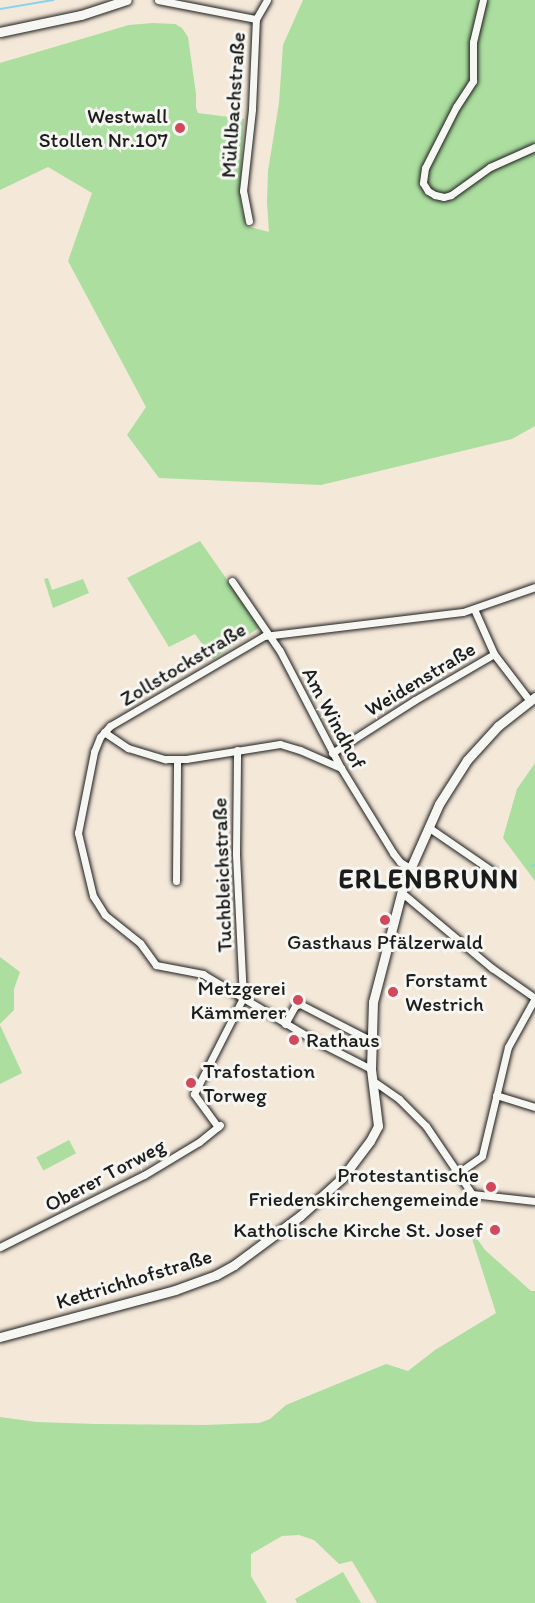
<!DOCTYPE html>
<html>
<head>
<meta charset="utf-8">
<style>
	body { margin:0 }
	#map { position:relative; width:535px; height:1603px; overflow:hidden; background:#f4e8d9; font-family:Itim,sans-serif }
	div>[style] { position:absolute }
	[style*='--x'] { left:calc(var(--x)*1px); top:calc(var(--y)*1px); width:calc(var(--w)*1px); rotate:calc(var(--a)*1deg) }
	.green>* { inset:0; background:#abde9f; transform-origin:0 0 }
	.stream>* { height:1.5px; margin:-0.75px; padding:0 0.75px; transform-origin:0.75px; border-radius:0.75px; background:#8ad3eb }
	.roads { filter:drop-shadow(0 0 2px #1c1c1c) drop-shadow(0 0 2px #1c1c1c) }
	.street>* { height:7px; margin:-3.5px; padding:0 3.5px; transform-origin:3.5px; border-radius:3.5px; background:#f6f6f2 }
	.secondary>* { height:9px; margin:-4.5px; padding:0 4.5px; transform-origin:4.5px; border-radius:4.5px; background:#f6f6f2 }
	.dots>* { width:16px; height:16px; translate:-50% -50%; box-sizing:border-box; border:3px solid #f6f6f2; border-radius:50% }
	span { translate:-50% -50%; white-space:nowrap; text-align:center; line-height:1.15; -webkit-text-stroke:6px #f6f6f2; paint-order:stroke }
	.street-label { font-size:21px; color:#1c1c1c }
	.poi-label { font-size:21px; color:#1c1c1c }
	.right { translate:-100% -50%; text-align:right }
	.left { translate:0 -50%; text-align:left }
	.district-label { font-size:27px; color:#1c1c1c; font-weight:700; letter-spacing:1.5px }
</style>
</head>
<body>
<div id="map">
	<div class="green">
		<i style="clip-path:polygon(303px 0,535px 0,535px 426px,512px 439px,321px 485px,159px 478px,127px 435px,146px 407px,68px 261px,92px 193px,48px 167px,0 190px,0 63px,129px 25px,153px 23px,175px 24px,182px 28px,188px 37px,196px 94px,196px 108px,198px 113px,244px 119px,240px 194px,242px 211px,247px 226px,269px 232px,267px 202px,268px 171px,279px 103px,283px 45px)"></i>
		<i style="clip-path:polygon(200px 541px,260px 627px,213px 659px,195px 634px,169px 647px,127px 578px)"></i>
		<i style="clip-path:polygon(48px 578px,52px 590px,83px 579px,89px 593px,53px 608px,44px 579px)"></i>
		<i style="clip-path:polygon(535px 763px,535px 881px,503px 838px,517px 789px)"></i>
		<i style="clip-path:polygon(0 957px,20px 972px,14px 989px,14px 1010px,0 1024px)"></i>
		<i style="clip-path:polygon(0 1025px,22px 1073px,0 1084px)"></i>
		<i style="left:69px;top:1140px;width:15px;height:37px;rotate:62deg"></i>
		<i style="clip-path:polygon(468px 1226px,485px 1250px,531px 1291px,535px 1291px,535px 1603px,377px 1603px,352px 1561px,339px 1564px,314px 1540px,299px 1535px,282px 1536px,251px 1554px,251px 1576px,267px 1603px,0 1603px,0 1417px,36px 1422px,96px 1424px,205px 1425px,259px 1423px,270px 1419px,286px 1405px,386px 1364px,408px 1371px,435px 1350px,496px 1313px)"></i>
		<i style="clip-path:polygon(343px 1572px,361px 1603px,297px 1603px,295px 1599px)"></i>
	</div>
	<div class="stream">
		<i style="--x:0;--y:9;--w:54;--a:-9.6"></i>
		<i style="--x:532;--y:866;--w:3;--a:-18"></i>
	</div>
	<div class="roads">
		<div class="street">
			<i style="--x:158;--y:0;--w:100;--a:11"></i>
			<i style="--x:483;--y:0;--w:43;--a:103.4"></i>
			<i style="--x:473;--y:42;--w:39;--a:90"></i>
			<i style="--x:473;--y:81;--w:31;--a:123"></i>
			<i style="--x:456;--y:107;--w:68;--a:116.9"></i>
			<i style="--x:425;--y:168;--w:15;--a:98"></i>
			<i style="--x:423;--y:183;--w:9;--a:58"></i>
			<i style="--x:428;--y:191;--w:8;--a:30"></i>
			<i style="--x:435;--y:195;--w:9;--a:13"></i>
			<i style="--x:444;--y:197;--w:7;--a:-16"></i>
			<i style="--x:451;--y:195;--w:48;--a:-35.7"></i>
			<i style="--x:490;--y:167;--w:49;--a:-24"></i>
			<i style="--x:249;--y:221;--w:31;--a:-101"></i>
			<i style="--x:243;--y:191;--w:82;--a:-83.7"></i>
			<i style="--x:252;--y:109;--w:90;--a:-87.5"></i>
			<i style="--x:256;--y:19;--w:22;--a:-60"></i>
			<i style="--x:232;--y:581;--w:85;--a:55.6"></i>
			<i style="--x:280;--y:651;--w:132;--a:62.5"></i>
			<i style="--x:341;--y:768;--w:100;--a:58.5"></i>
			<i style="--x:393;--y:853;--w:11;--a:52"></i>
			<i style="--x:400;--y:862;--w:12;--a:31"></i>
			<i style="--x:474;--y:609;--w:49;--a:66"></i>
			<i style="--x:494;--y:654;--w:59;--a:52.5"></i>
			<i style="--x:104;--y:732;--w:29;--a:34"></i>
			<i style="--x:128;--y:748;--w:39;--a:17"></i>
			<i style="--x:165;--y:759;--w:21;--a:0"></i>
			<i style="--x:186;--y:759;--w:95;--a:-9.1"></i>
			<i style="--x:280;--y:744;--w:21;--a:17"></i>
			<i style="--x:300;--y:750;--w:45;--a:23.7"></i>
			<i style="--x:332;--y:753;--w:98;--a:-32.6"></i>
			<i style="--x:415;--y:700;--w:91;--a:-30.2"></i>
			<i style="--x:428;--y:827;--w:78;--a:34.5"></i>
			<i style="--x:176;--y:881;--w:121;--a:-89.5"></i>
			<i style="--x:401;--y:892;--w:119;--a:39.9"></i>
			<i style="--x:492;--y:968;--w:52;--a:34.9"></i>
			<i style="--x:285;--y:1024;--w:21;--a:-61"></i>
			<i style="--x:295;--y:1006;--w:5;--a:-22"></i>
			<i style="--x:300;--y:1004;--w:81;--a:27.2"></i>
			<i style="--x:371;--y:1069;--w:64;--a:-153"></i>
			<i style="--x:314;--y:1040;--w:129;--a:-149.3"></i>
			<i style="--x:203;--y:974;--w:48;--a:-169.2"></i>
			<i style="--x:156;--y:965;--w:27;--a:-126"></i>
			<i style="--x:140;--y:943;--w:45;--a:-141.3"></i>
			<i style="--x:105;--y:915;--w:22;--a:-122"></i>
			<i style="--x:93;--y:896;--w:65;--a:-103.4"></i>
			<i style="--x:78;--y:833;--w:83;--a:-78.8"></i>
			<i style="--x:94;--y:752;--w:16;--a:-68"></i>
			<i style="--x:100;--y:737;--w:15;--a:-48"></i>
			<i style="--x:110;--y:726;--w:178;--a:-30.3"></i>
			<i style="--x:264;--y:636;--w:200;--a:-6.9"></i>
			<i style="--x:463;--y:612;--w:76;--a:-19.1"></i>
			<i style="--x:372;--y:1080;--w:33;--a:35"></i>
			<i style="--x:399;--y:1099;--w:38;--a:45"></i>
			<i style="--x:426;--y:1126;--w:82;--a:55.9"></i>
			<i style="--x:472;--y:1194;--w:63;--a:6.3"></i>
			<i style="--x:496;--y:1095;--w:41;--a:17.1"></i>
			<i style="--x:218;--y:1127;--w:41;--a:-126"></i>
			<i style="--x:194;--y:1094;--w:108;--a:-63"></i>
			<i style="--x:243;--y:998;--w:144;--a:-92.8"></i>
			<i style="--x:236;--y:854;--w:104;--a:-89.4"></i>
			<i style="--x:458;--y:1173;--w:29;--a:-35"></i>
			<i style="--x:482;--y:1156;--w:112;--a:-76.6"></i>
			<i style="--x:508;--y:1047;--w:56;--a:-61.1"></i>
			<i style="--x:0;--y:1247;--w:161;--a:-26.6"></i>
			<i style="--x:144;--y:1175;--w:64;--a:-31"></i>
			<i style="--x:199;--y:1142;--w:27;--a:-39"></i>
		</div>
		<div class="secondary">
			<i style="--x:0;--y:32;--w:83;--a:-11.9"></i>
			<i style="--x:81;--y:15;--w:48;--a:-18.1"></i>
			<i style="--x:0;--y:1337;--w:181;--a:-15"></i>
			<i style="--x:175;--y:1290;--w:44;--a:-20.1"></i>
			<i style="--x:216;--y:1275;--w:21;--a:-29"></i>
			<i style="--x:234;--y:1265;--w:82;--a:-36.6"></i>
			<i style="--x:300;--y:1216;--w:57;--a:-42.1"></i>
			<i style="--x:342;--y:1178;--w:46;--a:-52.9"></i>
			<i style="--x:370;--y:1141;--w:17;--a:-62"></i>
			<i style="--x:378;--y:1126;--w:57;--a:-97"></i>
			<i style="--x:371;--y:1069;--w:67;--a:-88.3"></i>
			<i style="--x:373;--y:1002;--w:123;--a:-75.4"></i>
			<i style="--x:404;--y:883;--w:86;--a:-66.1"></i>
			<i style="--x:439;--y:804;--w:52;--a:-57.5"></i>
			<i style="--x:467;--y:760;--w:46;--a:-47.6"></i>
			<i style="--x:498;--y:726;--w:47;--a:-38.1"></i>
		</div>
	</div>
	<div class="dots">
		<i style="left:180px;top:128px;background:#d1495b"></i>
		<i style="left:385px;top:920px;background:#d1495b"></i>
		<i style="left:393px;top:992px;background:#d1495b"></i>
		<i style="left:298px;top:1000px;background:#d1495b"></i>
		<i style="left:294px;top:1040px;background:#d1495b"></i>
		<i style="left:191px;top:1083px;background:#d1495b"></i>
		<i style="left:491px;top:1187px;background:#d1495b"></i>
		<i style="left:495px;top:1230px;background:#d1495b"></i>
	</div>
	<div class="street-label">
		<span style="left:233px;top:105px;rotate:-86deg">Mühlbachstraße</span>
		<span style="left:183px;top:664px;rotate:-31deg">Zollstockstraße</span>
		<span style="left:420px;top:679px;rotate:-31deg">Weidenstraße</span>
		<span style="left:334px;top:718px;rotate:62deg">Am Windhof</span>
		<span style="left:222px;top:875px;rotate:-92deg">Tuchbleichstraße</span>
		<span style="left:105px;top:1175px;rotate:-28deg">Oberer Torweg</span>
		<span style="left:134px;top:1279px;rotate:-17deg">Kettrichhofstraße</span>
	</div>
	<div class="poi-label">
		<span class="right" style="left:168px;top:128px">Westwall<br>Stollen Nr.107</span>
		<span style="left:385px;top:942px">Gasthaus Pfälzerwald</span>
		<span class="left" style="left:405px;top:992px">Forstamt<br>Westrich</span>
		<span class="right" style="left:286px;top:1000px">Metzgerei<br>Kämmerer</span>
		<span class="left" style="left:306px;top:1040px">Rathaus</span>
		<span class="left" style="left:203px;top:1083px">Trafostation<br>Torweg</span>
		<span class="right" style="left:479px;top:1187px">Protestantische<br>Friedenskirchengemeinde</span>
		<span class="right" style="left:483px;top:1230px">Katholische Kirche St. Josef</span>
	</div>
	<div class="district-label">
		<span style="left:429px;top:879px">ERLENBRUNN</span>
	</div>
</div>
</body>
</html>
